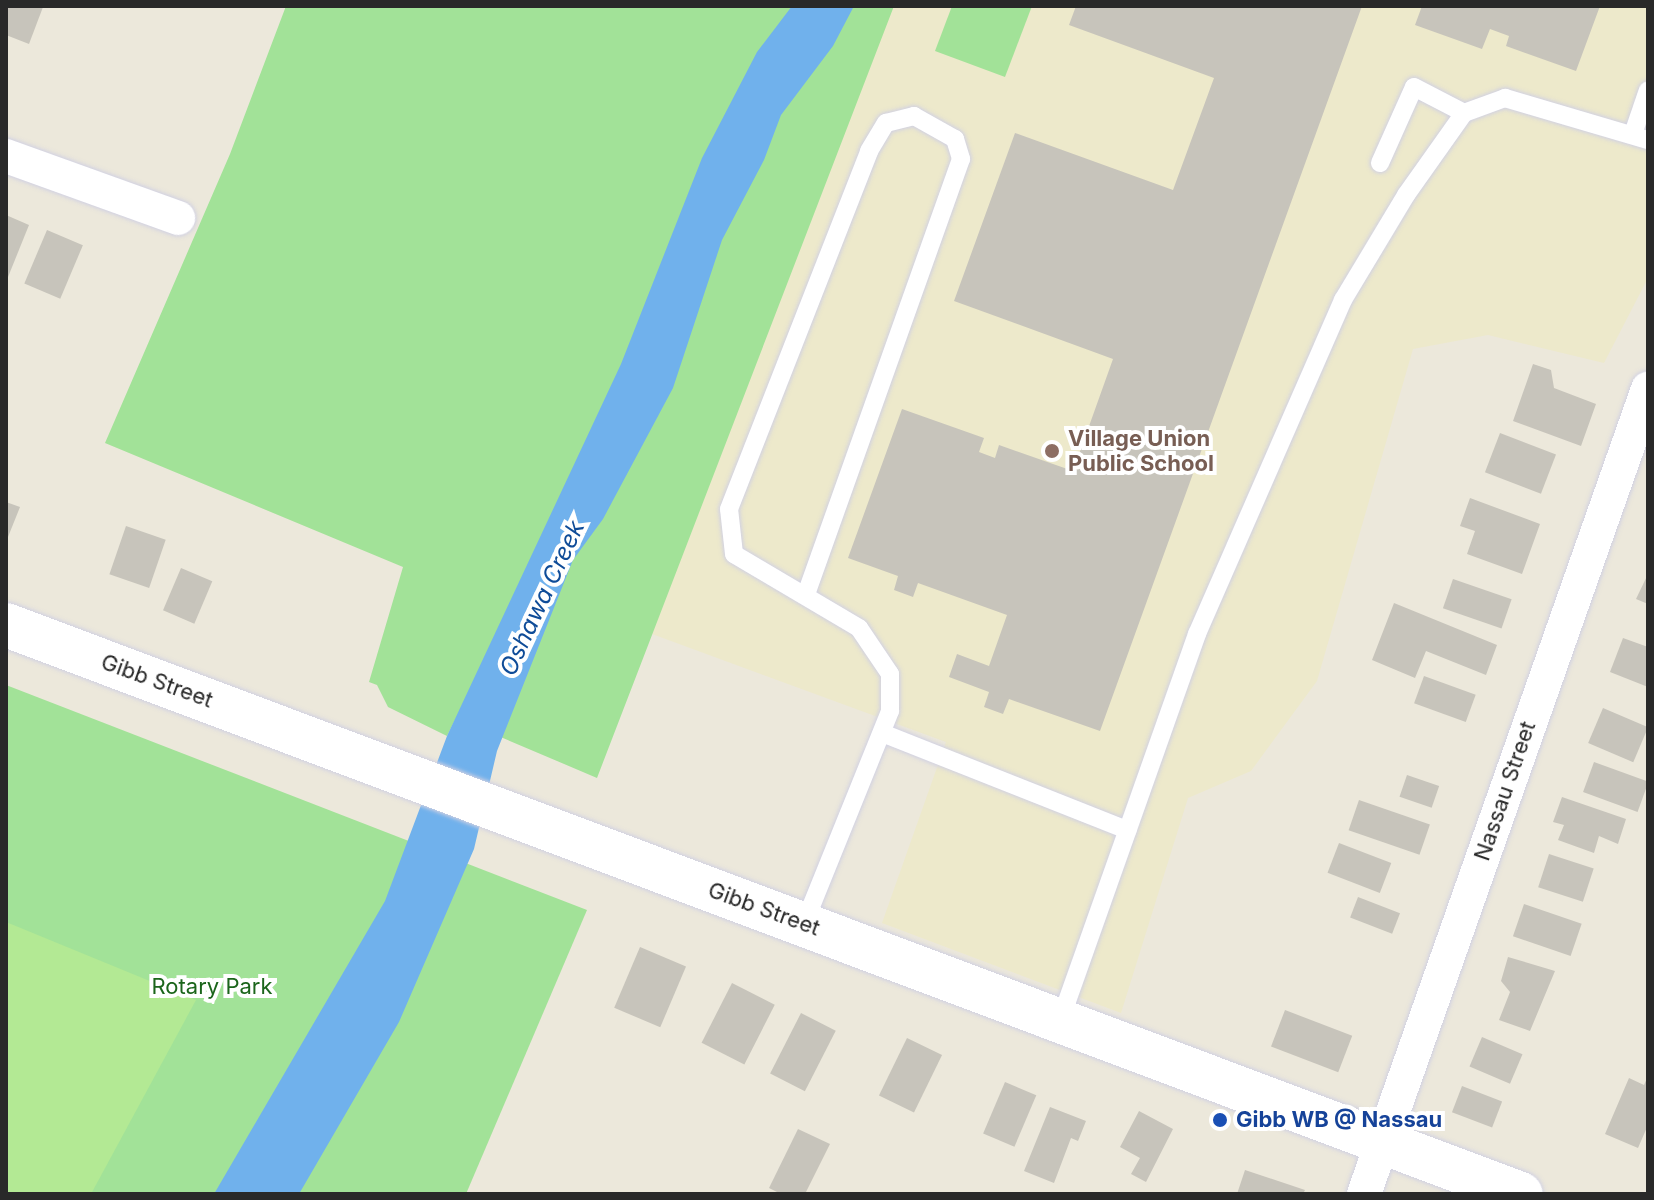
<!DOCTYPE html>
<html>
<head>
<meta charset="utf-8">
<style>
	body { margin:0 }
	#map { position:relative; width:1654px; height:1200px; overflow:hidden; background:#ece8db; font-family:Inter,sans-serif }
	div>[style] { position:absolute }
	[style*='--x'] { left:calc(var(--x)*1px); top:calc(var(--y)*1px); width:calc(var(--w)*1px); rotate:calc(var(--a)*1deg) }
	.education>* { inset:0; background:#ede9cb }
	.green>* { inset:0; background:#a2e298 }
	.pitch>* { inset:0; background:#b3e994 }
	.water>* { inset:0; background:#70b1ec }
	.building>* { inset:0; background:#c7c4bb; transform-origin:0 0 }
	.roads { filter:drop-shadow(0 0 2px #d1d1e2) drop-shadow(0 0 2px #d1d1e2) }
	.service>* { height:18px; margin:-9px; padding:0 9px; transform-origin:9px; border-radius:9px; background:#fff }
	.minor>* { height:34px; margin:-17px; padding:0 17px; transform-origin:17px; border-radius:17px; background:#fff }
	.secondary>* { height:44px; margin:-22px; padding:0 22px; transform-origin:22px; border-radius:22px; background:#fff }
	.dots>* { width:22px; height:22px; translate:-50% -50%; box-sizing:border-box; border:4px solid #fff; border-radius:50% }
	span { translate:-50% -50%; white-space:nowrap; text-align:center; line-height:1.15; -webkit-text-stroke:8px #fff; paint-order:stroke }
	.education-label { font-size:22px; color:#785e54; font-weight:700 }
	.left { translate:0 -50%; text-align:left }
	.street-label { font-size:22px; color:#292929 }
	.park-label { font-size:22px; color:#1b651b }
	.transit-label { font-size:22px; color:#164399; font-weight:700 }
	.water-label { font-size:24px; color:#0f4c98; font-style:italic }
	.frame { position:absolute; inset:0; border:8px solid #292929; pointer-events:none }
</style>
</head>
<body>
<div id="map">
	<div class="education">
		<i style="clip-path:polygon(893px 6px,1648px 6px,1648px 278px,1604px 363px,1488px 335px,1413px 349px,1317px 681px,1251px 771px,1188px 798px,1121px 1013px,882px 923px,946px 742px,652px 634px)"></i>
	</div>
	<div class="green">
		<i style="clip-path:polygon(286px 6px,894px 6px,597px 778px,456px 718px,447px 736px,388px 707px,377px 685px,369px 682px,403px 567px,105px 443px,230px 154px)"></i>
		<i style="clip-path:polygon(952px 6px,1032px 6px,1005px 77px,935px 51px)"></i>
		<i style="clip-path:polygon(6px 685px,587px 910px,466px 1194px,6px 1194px)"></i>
	</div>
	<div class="pitch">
		<i style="clip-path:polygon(6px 922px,196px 1000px,91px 1194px,6px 1194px)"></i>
	</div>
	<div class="water">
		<i style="clip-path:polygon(792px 6px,854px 6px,833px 46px,781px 115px,764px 160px,722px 240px,673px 388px,603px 519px,573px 560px,497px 751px,474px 849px,399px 1022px,299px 1194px,214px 1194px,385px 901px,447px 736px,621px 364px,702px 158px,757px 52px)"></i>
	</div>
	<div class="building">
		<i style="clip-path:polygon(6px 6px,43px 7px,29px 44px,6px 35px)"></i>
		<i style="clip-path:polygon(1076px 6px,1362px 6px,1100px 731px,1009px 699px,1003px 714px,984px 707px,989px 692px,949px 677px,957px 654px,989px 666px,1007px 615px,918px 583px,913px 597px,894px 590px,898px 576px,848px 558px,902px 409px,984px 438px,979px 452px,995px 458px,999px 445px,1073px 471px,1113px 359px,954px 301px,1015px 133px,1173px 190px,1214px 78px,1069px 25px)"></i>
		<i style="clip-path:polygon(1422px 6px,1600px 6px,1576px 71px,1506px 46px,1509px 36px,1490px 29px,1482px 49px,1415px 25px)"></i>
		<i style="clip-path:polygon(6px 215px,29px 225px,6px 282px)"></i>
		<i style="left:47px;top:230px;width:39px;height:58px;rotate:23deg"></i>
		<i style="clip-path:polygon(1533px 364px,1551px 370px,1554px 388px,1596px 404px,1581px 446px,1513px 421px)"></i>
		<i style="left:1500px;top:433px;width:60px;height:42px;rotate:21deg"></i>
		<i style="clip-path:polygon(1470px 498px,1540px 524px,1522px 574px,1467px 554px,1475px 531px,1460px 526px)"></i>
		<i style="clip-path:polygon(6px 502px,20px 507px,6px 542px)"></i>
		<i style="left:126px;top:526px;width:42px;height:51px;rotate:19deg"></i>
		<i style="left:181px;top:568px;width:34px;height:46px;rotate:23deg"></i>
		<i style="clip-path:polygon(1648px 574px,1648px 604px,1636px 599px)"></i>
		<i style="left:1453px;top:579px;width:62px;height:31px;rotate:19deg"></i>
		<i style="clip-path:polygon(1394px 603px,1497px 645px,1486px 675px,1426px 651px,1415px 678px,1372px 660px)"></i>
		<i style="clip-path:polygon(1623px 638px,1648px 647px,1648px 687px,1610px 672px)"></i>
		<i style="left:1424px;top:676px;width:55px;height:29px;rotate:20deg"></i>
		<i style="left:1603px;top:708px;width:49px;height:38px;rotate:23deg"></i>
		<i style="left:1594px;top:762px;width:58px;height:32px;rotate:20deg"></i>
		<i style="left:1407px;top:775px;width:34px;height:23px;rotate:19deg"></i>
		<i style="clip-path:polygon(1562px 797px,1626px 819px,1618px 844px,1599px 836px,1594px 853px,1558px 840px,1564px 825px,1553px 822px)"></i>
		<i style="left:1359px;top:800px;width:75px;height:32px;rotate:19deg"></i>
		<i style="left:1339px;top:843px;width:56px;height:32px;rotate:21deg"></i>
		<i style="left:1549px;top:854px;width:47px;height:35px;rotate:18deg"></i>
		<i style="left:1358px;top:897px;width:45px;height:22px;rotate:21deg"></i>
		<i style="left:1524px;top:904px;width:61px;height:34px;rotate:19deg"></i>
		<i style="left:640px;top:947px;width:50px;height:66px;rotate:23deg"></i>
		<i style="clip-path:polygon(1508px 957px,1555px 971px,1530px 1031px,1499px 1020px,1510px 992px,1501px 981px)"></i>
		<i style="left:732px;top:983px;width:48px;height:67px;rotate:27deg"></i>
		<i style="left:1285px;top:1010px;width:72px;height:39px;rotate:21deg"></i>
		<i style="left:801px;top:1013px;width:39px;height:68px;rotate:27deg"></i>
		<i style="left:1482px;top:1037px;width:44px;height:32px;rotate:23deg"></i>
		<i style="left:907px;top:1038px;width:39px;height:64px;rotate:26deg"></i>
		<i style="clip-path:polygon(1648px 1076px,1648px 1125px,1638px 1148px,1605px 1134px,1629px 1078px,1644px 1085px)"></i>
		<i style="left:1005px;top:1082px;width:34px;height:56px;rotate:23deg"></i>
		<i style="left:1462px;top:1086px;width:43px;height:28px;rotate:21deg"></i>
		<i style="clip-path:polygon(1050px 1107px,1086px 1121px,1078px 1141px,1071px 1138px,1054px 1183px,1024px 1171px)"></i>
		<i style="clip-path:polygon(1139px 1111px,1173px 1129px,1146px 1182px,1131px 1174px,1140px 1158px,1120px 1147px)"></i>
		<i style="clip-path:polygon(798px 1129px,830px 1144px,805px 1194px,781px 1194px,769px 1188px)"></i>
		<i style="clip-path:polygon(1245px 1170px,1305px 1190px,1303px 1194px,1237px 1194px)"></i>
	</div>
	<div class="roads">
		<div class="service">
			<i style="--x:1633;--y:134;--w:46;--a:-71.2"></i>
			<i style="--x:1380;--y:163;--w:83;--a:-65.9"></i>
			<i style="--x:1414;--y:87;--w:56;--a:27.5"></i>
			<i style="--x:882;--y:733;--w:264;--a:21.6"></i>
			<i style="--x:804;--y:924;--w:230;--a:-68"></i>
			<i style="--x:890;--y:711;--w:37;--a:-90"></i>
			<i style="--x:890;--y:674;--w:55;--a:-124"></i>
			<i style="--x:859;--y:628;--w:145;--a:-149.4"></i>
			<i style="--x:734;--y:554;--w:45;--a:-96.3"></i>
			<i style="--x:729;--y:509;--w:384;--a:-68.6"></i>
			<i style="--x:869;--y:151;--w:33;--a:-59"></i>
			<i style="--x:886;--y:123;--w:29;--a:-14"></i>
			<i style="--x:914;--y:116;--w:47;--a:29.3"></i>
			<i style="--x:955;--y:139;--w:21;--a:73"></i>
			<i style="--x:961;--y:159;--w:463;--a:109.6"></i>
			<i style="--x:1060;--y:1021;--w:411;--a:-70.5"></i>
			<i style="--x:1197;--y:634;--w:365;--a:-66.4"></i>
			<i style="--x:1343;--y:300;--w:122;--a:-59"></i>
			<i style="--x:1406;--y:195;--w:100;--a:-54.7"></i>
			<i style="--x:1464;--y:113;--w:44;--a:-20.1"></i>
			<i style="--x:1505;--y:98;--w:149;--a:16.4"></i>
		</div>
		<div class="minor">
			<i style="--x:6;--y:156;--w:183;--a:19.8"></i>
			<i style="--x:1364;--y:1194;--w:854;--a:-70.57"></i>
		</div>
		<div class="secondary">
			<i style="--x:6;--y:625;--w:1618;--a:20.59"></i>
		</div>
	</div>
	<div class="dots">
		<i style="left:1052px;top:451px;background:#8d6e63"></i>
		<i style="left:1220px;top:1120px;background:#1a4fb4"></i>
	</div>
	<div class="education-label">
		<span class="left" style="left:1068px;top:451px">Village Union<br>Public School</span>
	</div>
	<div class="street-label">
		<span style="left:157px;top:681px;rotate:20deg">Gibb Street</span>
		<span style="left:1505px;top:791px;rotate:-71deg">Nassau Street</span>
		<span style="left:764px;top:909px;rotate:20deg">Gibb Street</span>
	</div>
	<div class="park-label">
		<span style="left:212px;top:987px">Rotary Park</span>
	</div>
	<div class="transit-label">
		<span class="left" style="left:1236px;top:1120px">Gibb WB @ Nassau</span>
	</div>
	<div class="water-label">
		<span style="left:542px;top:598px;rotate:-65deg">Oshawa Creek</span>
	</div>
	<div class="frame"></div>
</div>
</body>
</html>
